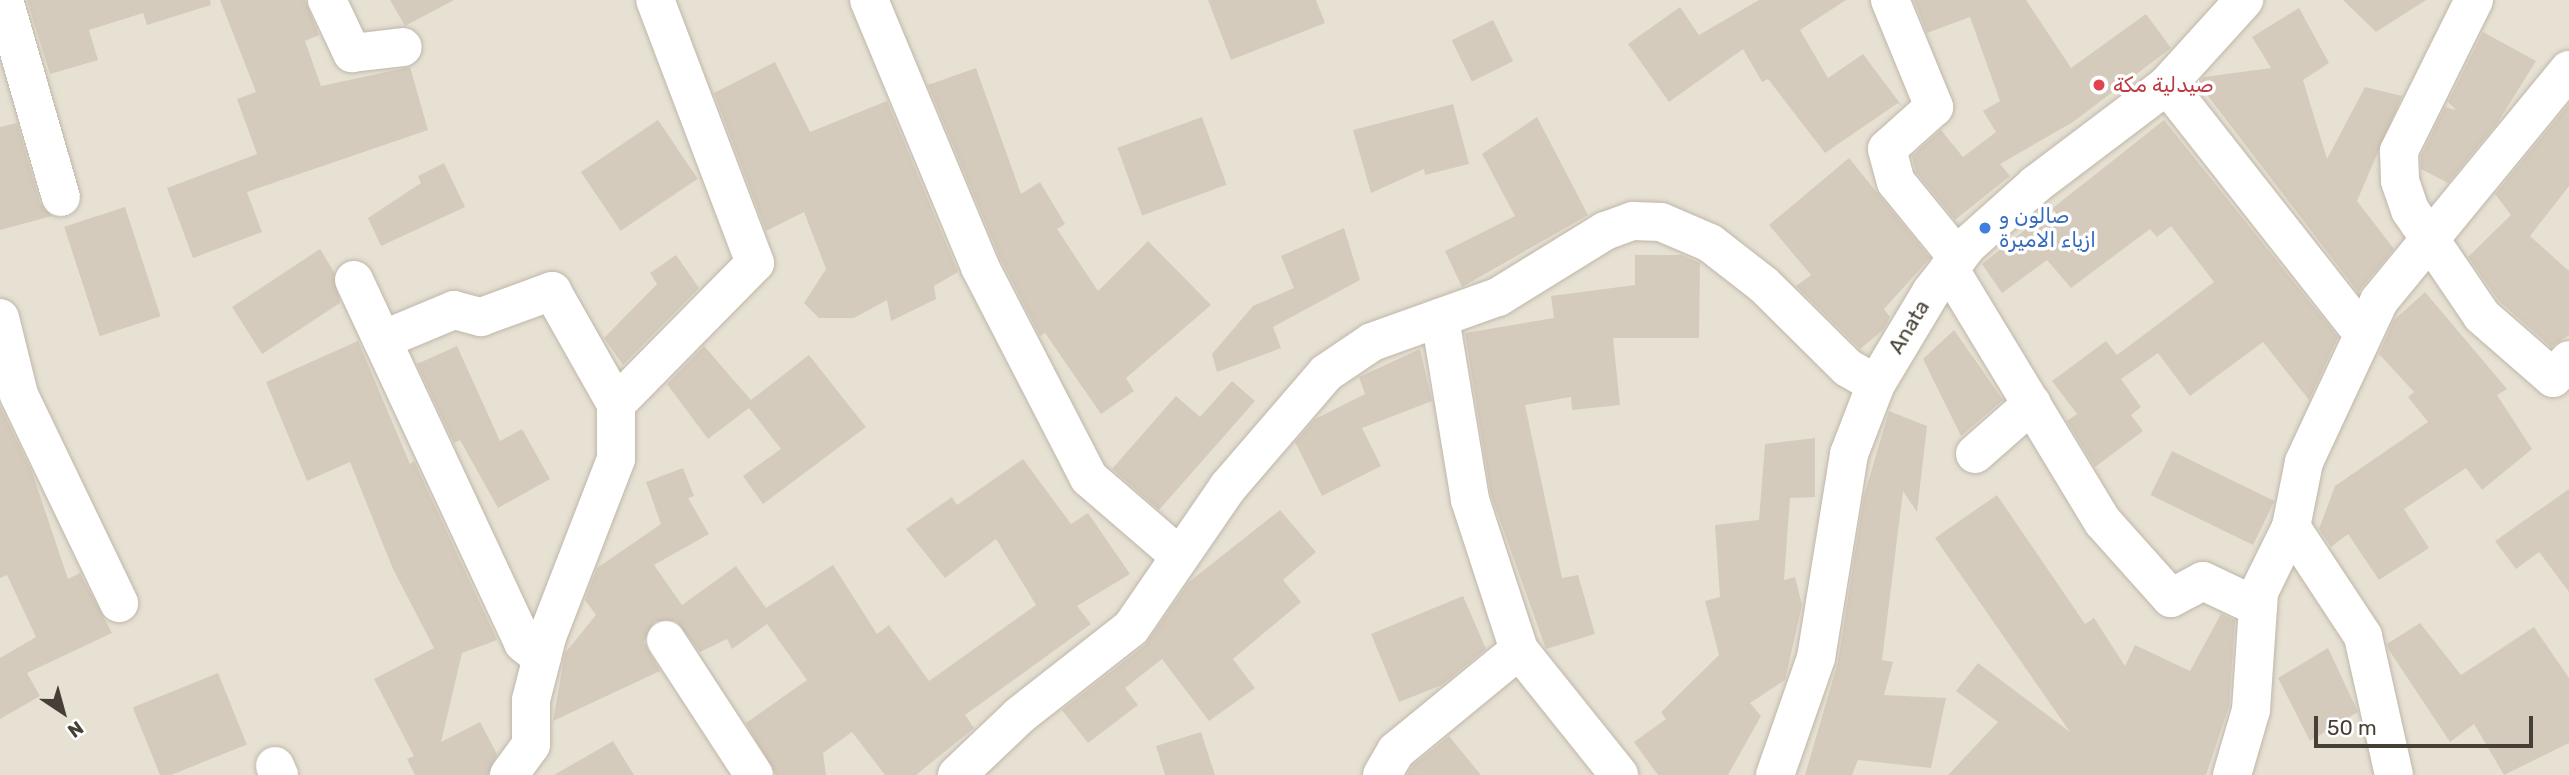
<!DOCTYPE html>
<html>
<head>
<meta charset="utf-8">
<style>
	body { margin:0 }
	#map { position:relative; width:2569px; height:775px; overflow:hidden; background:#f3efe6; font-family:Rubik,"Noto Sans Arabic",sans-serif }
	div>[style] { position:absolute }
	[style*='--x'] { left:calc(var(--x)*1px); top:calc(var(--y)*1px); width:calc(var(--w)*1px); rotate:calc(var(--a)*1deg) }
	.residential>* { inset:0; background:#e7e1d4; transform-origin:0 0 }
	.building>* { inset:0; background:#d5cbbc; transform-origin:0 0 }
	.roads { filter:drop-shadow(0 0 2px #bfb7a9) drop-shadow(0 0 2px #bfb7a9) }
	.minor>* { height:38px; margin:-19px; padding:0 19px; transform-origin:19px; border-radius:19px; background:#fff }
	.dots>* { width:19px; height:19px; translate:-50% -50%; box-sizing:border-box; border:4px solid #fff; border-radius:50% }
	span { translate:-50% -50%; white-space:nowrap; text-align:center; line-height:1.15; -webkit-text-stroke:7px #fff; paint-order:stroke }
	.health-label { font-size:21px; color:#be3a42 }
	.left { translate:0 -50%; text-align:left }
	.shop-label { font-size:21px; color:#366cbe }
	.street-label { font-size:21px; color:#463f35 }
	.north { position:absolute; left:28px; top:677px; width:70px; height:70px; -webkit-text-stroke:5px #fff; paint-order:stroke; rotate:144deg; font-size:19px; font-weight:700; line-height:28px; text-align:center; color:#463f35 }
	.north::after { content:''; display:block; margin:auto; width:24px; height:32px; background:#463f35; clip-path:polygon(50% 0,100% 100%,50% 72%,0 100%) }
	.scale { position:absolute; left:2314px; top:716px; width:219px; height:32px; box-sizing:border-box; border:4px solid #463f35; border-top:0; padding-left:9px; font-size:21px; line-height:24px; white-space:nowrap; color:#463f35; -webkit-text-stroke:5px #fff; paint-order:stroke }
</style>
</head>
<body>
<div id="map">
	<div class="residential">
		<i style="left:0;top:0;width:2569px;height:775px"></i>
	</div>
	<div class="building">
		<i style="clip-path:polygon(27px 0,210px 0,211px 5px,147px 25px,143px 13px,89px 30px,98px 60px,50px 74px)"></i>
		<i style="clip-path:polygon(220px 0,305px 0,319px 35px,305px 41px,321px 86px,410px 67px,428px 130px,247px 192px,262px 232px,193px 258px,167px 188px,257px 154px,237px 99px,256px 92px)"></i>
		<i style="clip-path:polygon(390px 0,454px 0,405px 26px)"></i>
		<i style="clip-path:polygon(1208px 0,1316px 0,1325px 23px,1231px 60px)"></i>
		<i style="clip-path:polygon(1759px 0,1846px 0,1800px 30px,1828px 78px,1863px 54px,1902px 106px,1898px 103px,1825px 153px,1768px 79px,1762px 82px,1743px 49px,1669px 102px,1628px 44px,1680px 7px,1699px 35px)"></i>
		<i style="clip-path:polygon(1914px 0,2026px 0,2071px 68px,2146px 14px,2171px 48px,2073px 122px,2000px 164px,2010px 176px,1955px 220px,1916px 172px,1912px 156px,1941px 130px,1963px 157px,1996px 132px,1983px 111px,2000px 101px,1970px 17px,1927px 33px)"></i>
		<i style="clip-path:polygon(2343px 0,2426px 0,2376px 32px)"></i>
		<i style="clip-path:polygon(2299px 8px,2329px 63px,2303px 80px,2327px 159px,2365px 87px,2402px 96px,2357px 201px,2394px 249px,2358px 292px,2198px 83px,2204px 77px,2271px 68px,2252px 37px)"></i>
		<i style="left:1493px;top:20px;width:46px;height:46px;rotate:64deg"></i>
		<i style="clip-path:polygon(2483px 32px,2536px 61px,2498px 122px,2448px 183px,2421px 169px,2421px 156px,2445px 107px,2456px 110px,2448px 102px)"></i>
		<i style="clip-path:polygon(775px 62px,810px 132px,887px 101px,958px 272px,934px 286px,936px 299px,891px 321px,887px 300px,854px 318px,819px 318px,804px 303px,826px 269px,804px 212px,766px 231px,714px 93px)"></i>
		<i style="clip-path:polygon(976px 68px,1021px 194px,1040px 182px,1065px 224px,1057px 229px,1098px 291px,1148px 241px,1211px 305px,1126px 378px,1134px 391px,1101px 414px,1045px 333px,1040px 336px,1000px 258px,928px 85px)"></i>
		<i style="clip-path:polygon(1453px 104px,1469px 164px,1425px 175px,1424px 169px,1371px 193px,1353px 130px)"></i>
		<i style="clip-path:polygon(2569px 104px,2569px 186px,2530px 236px,2569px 271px,2569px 335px,2551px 347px,2499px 301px,2468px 257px,2511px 215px,2495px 194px)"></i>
		<i style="left:1202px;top:117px;width:72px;height:90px;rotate:70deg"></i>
		<i style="clip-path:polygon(1537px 117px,1588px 215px,1462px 287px,1445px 251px,1515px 216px,1482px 154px)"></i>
		<i style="left:658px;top:120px;width:71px;height:93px;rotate:56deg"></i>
		<i style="clip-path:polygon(2164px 120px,2338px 337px,2309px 400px,2263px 342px,2190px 396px,2158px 353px,2121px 379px,2141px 407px,2131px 415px,2143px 431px,2095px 467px,2067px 421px,2077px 414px,2052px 381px,2106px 341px,2117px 355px,2214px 282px,2171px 226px,2157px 237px,2150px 229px,2071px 288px,2047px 260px,2002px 293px,1982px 264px)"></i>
		<i style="clip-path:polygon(17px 123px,40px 203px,52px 216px,0 230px,0 127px)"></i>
		<i style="clip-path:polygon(1849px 158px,1930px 258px,1884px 309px,1890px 317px,1883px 330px,1860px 349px,1796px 286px,1811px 275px,1769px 225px)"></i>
		<i style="clip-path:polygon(444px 163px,465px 207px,381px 246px,368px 218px,421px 183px,418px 176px)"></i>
		<i style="left:125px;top:207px;width:115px;height:64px;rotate:72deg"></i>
		<i style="clip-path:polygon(1344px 228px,1360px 280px,1273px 327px,1281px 348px,1217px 372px,1212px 354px,1253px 306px,1294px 288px,1281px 256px)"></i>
		<i style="clip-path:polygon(320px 249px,334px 272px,340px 303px,262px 354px,232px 307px)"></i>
		<i style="clip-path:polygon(676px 255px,699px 288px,623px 365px,604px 338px,657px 284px,650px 273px)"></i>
		<i style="clip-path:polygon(1635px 255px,1682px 255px,1700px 263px,1699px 338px,1613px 338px,1620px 405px,1572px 410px,1571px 397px,1525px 405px,1562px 578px,1578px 575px,1595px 634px,1546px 649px,1491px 495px,1465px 333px,1554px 318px,1551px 296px,1635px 285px)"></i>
		<i style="clip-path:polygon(2425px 292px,2507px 389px,2497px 395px,2532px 449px,2482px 490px,2466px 468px,2404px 509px,2429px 548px,2379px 580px,2348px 534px,2331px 547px,2319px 529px,2335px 486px,2428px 422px,2408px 397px,2414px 392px,2379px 354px,2394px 320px)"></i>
		<i style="clip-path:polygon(1954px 330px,2003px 400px,1961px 436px,1923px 359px)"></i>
		<i style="clip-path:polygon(358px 341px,410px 464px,414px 461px,497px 640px,462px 653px,441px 742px,480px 722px,497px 754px,488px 775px,415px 775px,407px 759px,414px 756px,374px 679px,434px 648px,393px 569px,350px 462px,307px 481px,266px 382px)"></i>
		<i style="clip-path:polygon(457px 346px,500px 441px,522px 429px,550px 479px,498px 508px,460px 440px,454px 443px,417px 364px)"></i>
		<i style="clip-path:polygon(704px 346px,751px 400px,809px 355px,866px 427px,763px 504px,743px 476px,781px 449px,749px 408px,708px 439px,667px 384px)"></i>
		<i style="clip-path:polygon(1420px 349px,1432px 401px,1362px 428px,1381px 466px,1322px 496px,1295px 442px,1315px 419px,1365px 394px,1359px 377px)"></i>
		<i style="clip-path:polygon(1232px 381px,1255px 401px,1159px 510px,1112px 469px,1176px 396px,1200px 417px)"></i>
		<i style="clip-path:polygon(0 406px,32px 472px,68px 579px,80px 573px,112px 633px,27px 673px,40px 696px,0 719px,0 658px,36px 637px,7px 575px,0 578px)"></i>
		<i style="clip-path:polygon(1889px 411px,1927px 426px,1917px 512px,1903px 491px,1882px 660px,1893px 662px,1884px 695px,1946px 698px,1931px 768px,1858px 760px,1852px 775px,1805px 775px,1838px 662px,1864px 496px)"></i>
		<i style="clip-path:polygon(1815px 438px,1815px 497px,1790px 498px,1784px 580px,1795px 577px,1802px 605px,1785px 680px,1750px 703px,1761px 716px,1728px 775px,1658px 775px,1634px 742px,1666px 719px,1661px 712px,1719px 655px,1705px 601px,1720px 597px,1715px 525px,1759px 520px,1765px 444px)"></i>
		<i style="left:2172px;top:451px;width:114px;height:49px;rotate:26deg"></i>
		<i style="clip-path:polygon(1023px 459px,1071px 524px,1088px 513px,1130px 574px,1077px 606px,1091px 624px,965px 715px,974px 728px,916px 775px,885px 775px,852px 732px,823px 753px,826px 775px,776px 775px,746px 723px,807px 680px,767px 624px,732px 649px,727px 639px,700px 652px,676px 621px,655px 621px,644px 642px,660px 671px,553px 721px,565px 653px,596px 615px,585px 600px,597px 568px,661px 524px,646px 482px,683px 468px,694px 496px,688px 498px,709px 534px,654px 565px,682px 605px,736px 566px,766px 608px,833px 565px,877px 634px,889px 625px,929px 681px,1036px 605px,996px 539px,945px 578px,906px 529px,952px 497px,957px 505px)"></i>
		<i style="clip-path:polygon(2569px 489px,2569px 592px,2539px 552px,2516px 569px,2495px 541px)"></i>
		<i style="clip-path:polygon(1997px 495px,2085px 624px,2094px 618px,2125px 666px,2135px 645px,2190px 671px,2221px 614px,2235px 620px,2229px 706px,2206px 775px,1948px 775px,1998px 722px,1956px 691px,1978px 663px,2070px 732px,1935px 538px)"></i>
		<i style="clip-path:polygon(1280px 510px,1316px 552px,1283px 580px,1301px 602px,1233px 659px,1255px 688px,1209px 721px,1162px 659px,1125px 688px,1138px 705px,1088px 743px,1062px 710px,1145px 645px,1189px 582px)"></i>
		<i style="clip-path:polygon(1463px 596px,1486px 649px,1442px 685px,1399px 702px,1371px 634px)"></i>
		<i style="clip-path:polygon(2420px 623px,2461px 675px,2534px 627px,2569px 678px,2569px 743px,2504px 775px,2474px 724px,2450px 742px,2389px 650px,2387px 644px)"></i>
		<i style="clip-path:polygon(2328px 648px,2358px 712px,2310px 741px,2278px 678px)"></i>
		<i style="left:218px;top:673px;width:77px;height:92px;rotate:68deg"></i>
		<i style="clip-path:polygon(1201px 732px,1215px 775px,1165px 775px,1156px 746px)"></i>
		<i style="clip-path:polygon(1449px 736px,1481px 775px,1407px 775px,1413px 765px)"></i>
		<i style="clip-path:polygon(613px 741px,634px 775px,554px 775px)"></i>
	</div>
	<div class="roads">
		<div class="minor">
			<i style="--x:4;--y:0;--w:205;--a:73.9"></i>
			<i style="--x:327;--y:0;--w:59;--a:64.7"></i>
			<i style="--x:352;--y:53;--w:51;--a:-6.7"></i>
			<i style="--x:869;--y:0;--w:289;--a:67.4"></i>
			<i style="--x:980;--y:267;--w:237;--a:62.7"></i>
			<i style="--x:1089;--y:478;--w:116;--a:40.8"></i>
			<i style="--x:1890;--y:0;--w:116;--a:67.6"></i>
			<i style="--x:1934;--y:107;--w:63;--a:138.2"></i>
			<i style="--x:1887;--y:149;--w:34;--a:75"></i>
			<i style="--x:1896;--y:182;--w:98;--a:50.8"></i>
			<i style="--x:2474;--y:0;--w:169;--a:116.4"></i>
			<i style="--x:2399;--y:151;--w:30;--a:88"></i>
			<i style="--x:2400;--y:181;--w:31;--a:71"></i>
			<i style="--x:2410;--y:210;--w:128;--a:55.8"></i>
			<i style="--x:2482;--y:316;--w:94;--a:41.1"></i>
			<i style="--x:2553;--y:378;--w:24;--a:-48"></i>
			<i style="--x:2167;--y:85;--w:312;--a:51.8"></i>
			<i style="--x:1949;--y:268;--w:297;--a:58.8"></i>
			<i style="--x:2103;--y:522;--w:102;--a:48.2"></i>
			<i style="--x:2171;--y:598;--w:36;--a:-28"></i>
			<i style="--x:2203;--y:581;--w:61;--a:25.3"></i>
			<i style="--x:354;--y:280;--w:400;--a:65"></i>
			<i style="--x:523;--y:643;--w:24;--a:38"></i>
			<i style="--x:0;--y:318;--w:79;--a:76.1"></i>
			<i style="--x:19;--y:395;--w:231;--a:64.3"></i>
			<i style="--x:1440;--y:318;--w:184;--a:80.6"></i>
			<i style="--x:1470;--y:500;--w:158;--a:71.9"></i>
			<i style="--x:1519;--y:650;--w:160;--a:51.3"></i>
			<i style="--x:382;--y:340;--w:78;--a:-22.6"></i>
			<i style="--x:454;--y:310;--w:28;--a:15"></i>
			<i style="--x:481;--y:317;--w:76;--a:-20.1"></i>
			<i style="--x:552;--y:291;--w:130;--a:60.5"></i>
			<i style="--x:1975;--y:454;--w:76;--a:-41.3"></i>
			<i style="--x:666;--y:640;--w:161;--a:56.9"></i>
			<i style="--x:275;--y:766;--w:10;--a:66"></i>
			<i style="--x:509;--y:775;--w:37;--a:-54"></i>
			<i style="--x:531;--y:745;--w:45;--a:-90"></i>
			<i style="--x:531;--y:700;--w:65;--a:-75.7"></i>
			<i style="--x:547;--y:637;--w:191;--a:-68.8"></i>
			<i style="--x:616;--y:459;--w:55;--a:-90"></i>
			<i style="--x:616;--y:404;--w:198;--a:-45.4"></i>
			<i style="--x:755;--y:263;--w:281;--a:-110.8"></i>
			<i style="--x:957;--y:775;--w:87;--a:-43.6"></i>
			<i style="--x:1020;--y:715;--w:141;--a:-38.1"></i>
			<i style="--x:1131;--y:628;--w:171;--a:-55.5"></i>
			<i style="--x:1228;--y:487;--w:150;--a:-49.3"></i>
			<i style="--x:1326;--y:373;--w:55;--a:-34"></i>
			<i style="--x:1372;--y:342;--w:134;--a:-19.7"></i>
			<i style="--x:1498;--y:297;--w:126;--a:-31.7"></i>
			<i style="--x:1605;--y:231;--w:30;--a:-20"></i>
			<i style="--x:1633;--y:221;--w:28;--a:2"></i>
			<i style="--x:1661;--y:222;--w:53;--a:23.2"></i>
			<i style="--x:1710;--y:243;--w:68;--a:37.9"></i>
			<i style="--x:1764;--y:285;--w:118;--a:44.7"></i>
			<i style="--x:1848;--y:368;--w:32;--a:30"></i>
			<i style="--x:1382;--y:775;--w:28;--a:-60"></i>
			<i style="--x:1396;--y:751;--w:159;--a:-39.4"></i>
			<i style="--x:1775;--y:775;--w:124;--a:-70.7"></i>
			<i style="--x:1816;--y:658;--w:207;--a:-80.8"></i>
			<i style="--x:1849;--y:454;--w:75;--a:-68.9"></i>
			<i style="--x:1876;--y:384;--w:107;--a:-59.1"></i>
			<i style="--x:1931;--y:292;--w:60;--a:-51.8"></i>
			<i style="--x:1968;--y:245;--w:90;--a:-41.8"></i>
			<i style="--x:2035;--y:185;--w:166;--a:-37.1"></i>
			<i style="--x:2167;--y:85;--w:115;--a:-47.8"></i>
			<i style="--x:2232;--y:775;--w:68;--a:-73.7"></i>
			<i style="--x:2251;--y:710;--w:118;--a:-86.1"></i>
			<i style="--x:2259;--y:592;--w:72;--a:-63.8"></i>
			<i style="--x:2394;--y:775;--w:142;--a:-102.6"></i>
			<i style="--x:2363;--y:636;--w:131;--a:-123.4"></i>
			<i style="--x:2291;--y:527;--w:66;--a:-78.7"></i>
			<i style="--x:2304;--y:462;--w:178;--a:-65"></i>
			<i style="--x:2379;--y:301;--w:299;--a:-50.6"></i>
		</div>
	</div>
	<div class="dots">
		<i style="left:2099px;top:85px;background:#e0444e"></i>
		<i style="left:1985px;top:228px;background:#3f7fe0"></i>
	</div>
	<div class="health-label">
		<span class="left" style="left:2113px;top:85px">صيدلية مكة</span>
	</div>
	<div class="shop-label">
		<span class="left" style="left:1999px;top:228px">صالون و<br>ازياء الاميرة</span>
	</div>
	<div class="street-label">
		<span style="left:1909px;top:327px;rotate:-59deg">Anata</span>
	</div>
	<div class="north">N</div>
	<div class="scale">50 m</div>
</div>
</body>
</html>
